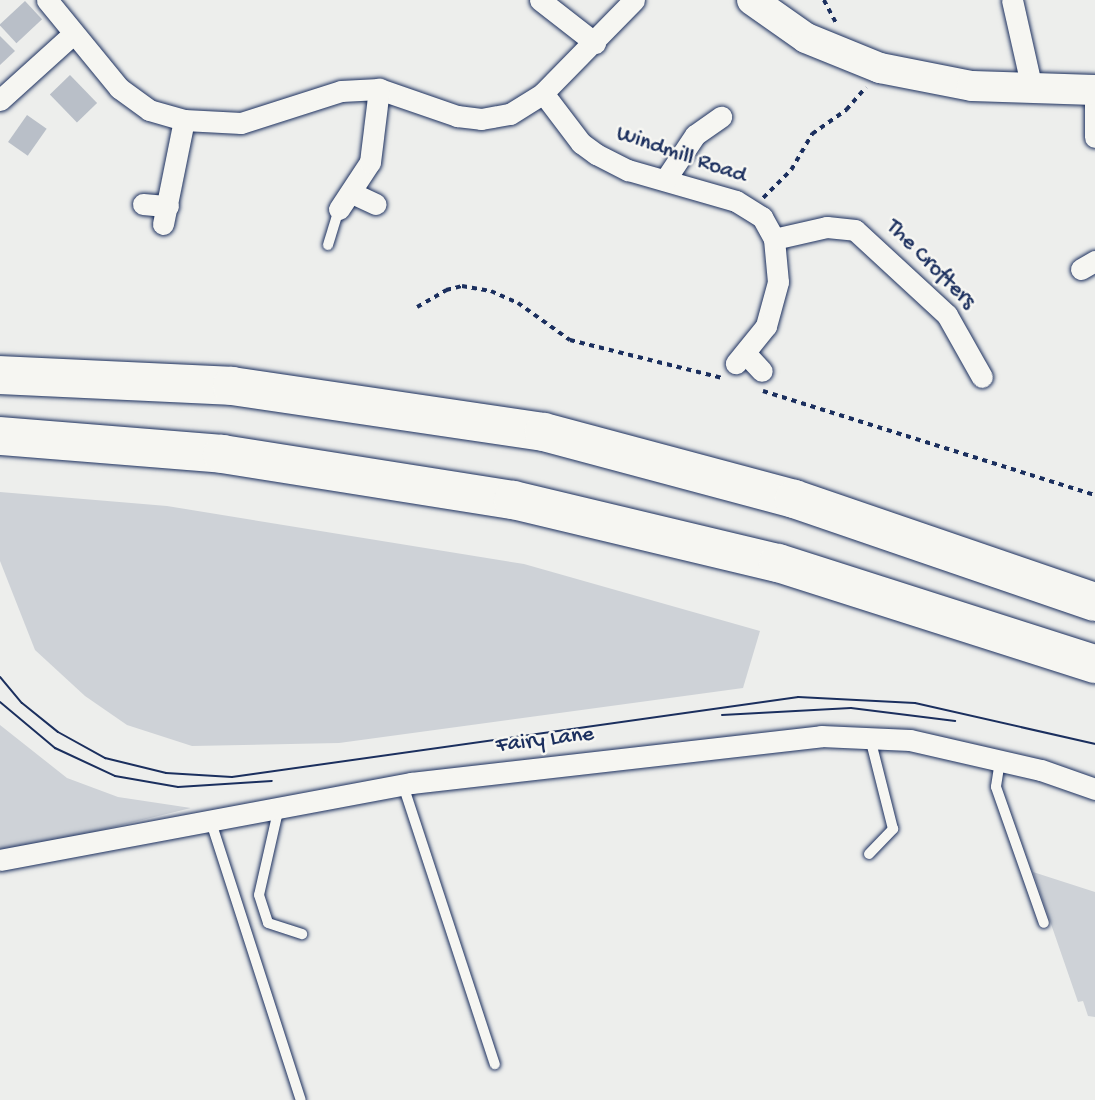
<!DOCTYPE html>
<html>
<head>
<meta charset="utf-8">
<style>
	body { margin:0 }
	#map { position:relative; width:1095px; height:1100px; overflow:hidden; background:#edeeec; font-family:"Gochi Hand",sans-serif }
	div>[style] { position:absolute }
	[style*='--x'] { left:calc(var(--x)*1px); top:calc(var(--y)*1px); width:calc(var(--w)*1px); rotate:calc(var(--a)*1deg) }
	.green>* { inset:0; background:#ced2d7 }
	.building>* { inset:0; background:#b9bfc8; transform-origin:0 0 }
	.path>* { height:3.5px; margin-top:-1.75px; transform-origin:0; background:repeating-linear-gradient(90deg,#1b2f5e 0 5px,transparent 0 10px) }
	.roads { filter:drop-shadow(0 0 2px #1b2f5e) drop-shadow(0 0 2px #1b2f5e) }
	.lane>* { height:10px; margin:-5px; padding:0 5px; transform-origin:5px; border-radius:5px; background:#f6f6f2 }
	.street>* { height:21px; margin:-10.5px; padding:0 10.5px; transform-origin:10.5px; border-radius:10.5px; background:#f6f6f2 }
	.secondary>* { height:30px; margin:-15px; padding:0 15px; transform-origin:15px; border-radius:15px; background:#f6f6f2 }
	.highway>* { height:38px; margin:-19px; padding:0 19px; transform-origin:19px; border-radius:19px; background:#f6f6f2 }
	.tram>* { height:2px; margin:-1px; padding:0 1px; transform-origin:1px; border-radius:1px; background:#1b2f5e }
	span { translate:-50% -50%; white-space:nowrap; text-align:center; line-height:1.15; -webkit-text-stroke:5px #f6f6f2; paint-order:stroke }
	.street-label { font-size:23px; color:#1b2f5e }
</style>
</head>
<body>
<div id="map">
	<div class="green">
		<i style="clip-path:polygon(0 492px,167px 506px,524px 564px,760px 631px,743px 688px,339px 743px,192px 746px,127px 725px,85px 696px,35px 650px,0 561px)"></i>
		<i style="clip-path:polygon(0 725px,67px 778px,118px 797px,191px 808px,0 855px)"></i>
		<i style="clip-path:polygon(1033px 872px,1095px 892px,1095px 1017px,1088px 1016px,1083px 1001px,1078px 1002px)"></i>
	</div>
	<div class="building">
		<i style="left:25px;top:1px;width:25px;height:35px;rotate:47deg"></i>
		<i style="clip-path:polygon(0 36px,15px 51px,0 65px)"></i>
		<i style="left:70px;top:75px;width:39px;height:28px;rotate:46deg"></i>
		<i style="left:27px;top:115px;width:24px;height:33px;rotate:35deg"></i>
	</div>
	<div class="path">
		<i style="--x:824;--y:0;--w:26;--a:62"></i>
		<i style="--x:763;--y:198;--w:40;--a:-45"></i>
		<i style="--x:791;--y:170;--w:42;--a:-59.7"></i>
		<i style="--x:812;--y:134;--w:42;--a:-35.2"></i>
		<i style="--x:846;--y:110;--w:30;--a:-49"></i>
		<i style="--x:417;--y:307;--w:34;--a:-30"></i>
		<i style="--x:446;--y:290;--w:16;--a:-14"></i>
		<i style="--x:462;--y:286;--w:29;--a:10"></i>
		<i style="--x:491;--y:291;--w:30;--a:24"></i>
		<i style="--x:518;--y:303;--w:64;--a:35.4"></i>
		<i style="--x:570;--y:340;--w:157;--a:14"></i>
		<i style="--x:763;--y:391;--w:348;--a:17.4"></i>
	</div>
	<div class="roads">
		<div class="lane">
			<i style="--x:328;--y:245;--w:38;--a:-73"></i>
			<i style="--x:1000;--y:761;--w:26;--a:99"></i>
			<i style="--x:996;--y:787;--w:144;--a:70.6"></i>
			<i style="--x:403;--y:785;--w:294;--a:71.8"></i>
			<i style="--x:279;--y:807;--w:90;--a:102.8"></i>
			<i style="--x:259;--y:895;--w:29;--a:72"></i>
			<i style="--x:268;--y:923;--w:36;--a:18"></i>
			<i style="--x:210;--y:819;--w:295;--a:72.1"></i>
			<i style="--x:869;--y:854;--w:35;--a:-46"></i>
			<i style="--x:893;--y:829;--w:94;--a:-104.2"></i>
		</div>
		<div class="street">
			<i style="--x:47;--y:0;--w:114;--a:50.7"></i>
			<i style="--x:119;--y:88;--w:37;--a:36"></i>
			<i style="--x:149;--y:110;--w:36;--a:16"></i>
			<i style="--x:184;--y:120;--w:57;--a:3"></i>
			<i style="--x:241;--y:123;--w:105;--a:-17.7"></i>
			<i style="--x:341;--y:91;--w:38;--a:-3"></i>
			<i style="--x:379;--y:89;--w:83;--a:19.1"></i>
			<i style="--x:457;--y:116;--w:24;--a:7"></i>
			<i style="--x:481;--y:119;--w:29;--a:-10"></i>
			<i style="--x:510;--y:114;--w:39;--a:-32"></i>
			<i style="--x:543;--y:93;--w:130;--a:-45.6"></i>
			<i style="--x:540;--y:0;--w:70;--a:38"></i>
			<i style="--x:1012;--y:0;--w:91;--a:77.3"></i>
			<i style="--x:543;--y:93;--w:63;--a:52.8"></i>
			<i style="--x:581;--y:143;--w:19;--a:36"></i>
			<i style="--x:596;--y:154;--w:36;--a:27"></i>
			<i style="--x:628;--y:170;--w:112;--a:16"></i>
			<i style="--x:736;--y:201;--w:31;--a:32"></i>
			<i style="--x:762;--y:217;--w:25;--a:61"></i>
			<i style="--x:774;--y:239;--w:43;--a:84.7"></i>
			<i style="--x:778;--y:282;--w:46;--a:105.3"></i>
			<i style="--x:766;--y:326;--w:48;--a:129"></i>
			<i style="--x:1095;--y:94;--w:43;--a:90"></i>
			<i style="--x:0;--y:100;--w:98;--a:-42.1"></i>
			<i style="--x:665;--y:180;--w:54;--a:-56.3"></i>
			<i style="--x:695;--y:135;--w:32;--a:-35"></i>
			<i style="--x:352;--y:193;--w:26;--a:25"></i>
			<i style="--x:143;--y:204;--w:25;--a:5"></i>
			<i style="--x:339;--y:209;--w:56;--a:-56.6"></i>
			<i style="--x:370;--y:162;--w:74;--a:-83"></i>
			<i style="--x:163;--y:224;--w:106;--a:-78.6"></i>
			<i style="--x:774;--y:239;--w:54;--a:-12.8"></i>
			<i style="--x:827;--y:227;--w:28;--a:6"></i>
			<i style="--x:855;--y:230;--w:125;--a:42.7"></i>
			<i style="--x:947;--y:315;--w:71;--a:60.6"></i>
			<i style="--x:1081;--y:269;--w:16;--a:-30"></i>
			<i style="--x:746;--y:354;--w:23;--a:47"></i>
			<i style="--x:0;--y:860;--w:418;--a:-10.6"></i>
			<i style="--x:411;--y:783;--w:413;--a:-6.5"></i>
			<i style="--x:821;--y:736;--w:89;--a:2.6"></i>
			<i style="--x:910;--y:740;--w:134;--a:12.9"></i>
			<i style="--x:1041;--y:770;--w:57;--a:19.4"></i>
		</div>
		<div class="secondary">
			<i style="--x:752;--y:0;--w:66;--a:35.1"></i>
			<i style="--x:806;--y:38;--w:80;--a:22.1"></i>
			<i style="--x:880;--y:68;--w:94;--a:11.1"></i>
			<i style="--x:972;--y:86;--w:123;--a:1.9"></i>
		</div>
		<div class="highway">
			<i style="--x:0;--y:375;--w:232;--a:2.7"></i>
			<i style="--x:232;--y:386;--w:315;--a:8.4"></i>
			<i style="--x:544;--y:432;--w:259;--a:15"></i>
			<i style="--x:794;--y:499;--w:318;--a:18.9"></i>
			<i style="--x:0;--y:436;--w:223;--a:4.6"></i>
			<i style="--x:222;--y:454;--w:295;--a:9"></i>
			<i style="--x:513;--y:500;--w:272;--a:13.4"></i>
			<i style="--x:778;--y:563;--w:333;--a:17.7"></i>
		</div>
	</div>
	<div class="tram">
		<i style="--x:0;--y:677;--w:34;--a:50"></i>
		<i style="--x:22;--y:703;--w:46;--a:38.9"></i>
		<i style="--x:58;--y:732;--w:54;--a:29"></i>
		<i style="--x:105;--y:758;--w:63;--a:13.8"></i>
		<i style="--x:166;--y:773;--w:66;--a:3.5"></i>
		<i style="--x:232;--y:777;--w:572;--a:-8.05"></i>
		<i style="--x:798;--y:697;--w:117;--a:2.9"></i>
		<i style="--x:915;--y:703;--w:185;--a:12.8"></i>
		<i style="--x:0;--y:702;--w:72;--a:39.9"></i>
		<i style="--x:55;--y:748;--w:66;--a:25"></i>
		<i style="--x:115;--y:776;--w:64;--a:9.9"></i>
		<i style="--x:178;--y:787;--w:94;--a:-3.7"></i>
		<i style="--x:722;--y:715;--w:129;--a:-3.1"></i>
		<i style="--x:851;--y:708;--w:105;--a:7.1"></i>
	</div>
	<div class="street-label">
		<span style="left:681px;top:156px;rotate:19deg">Windmill Road</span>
		<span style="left:930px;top:265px;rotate:45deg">The Crofters</span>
		<span style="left:545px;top:741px;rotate:-7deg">Fairy Lane</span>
	</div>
</div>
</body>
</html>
